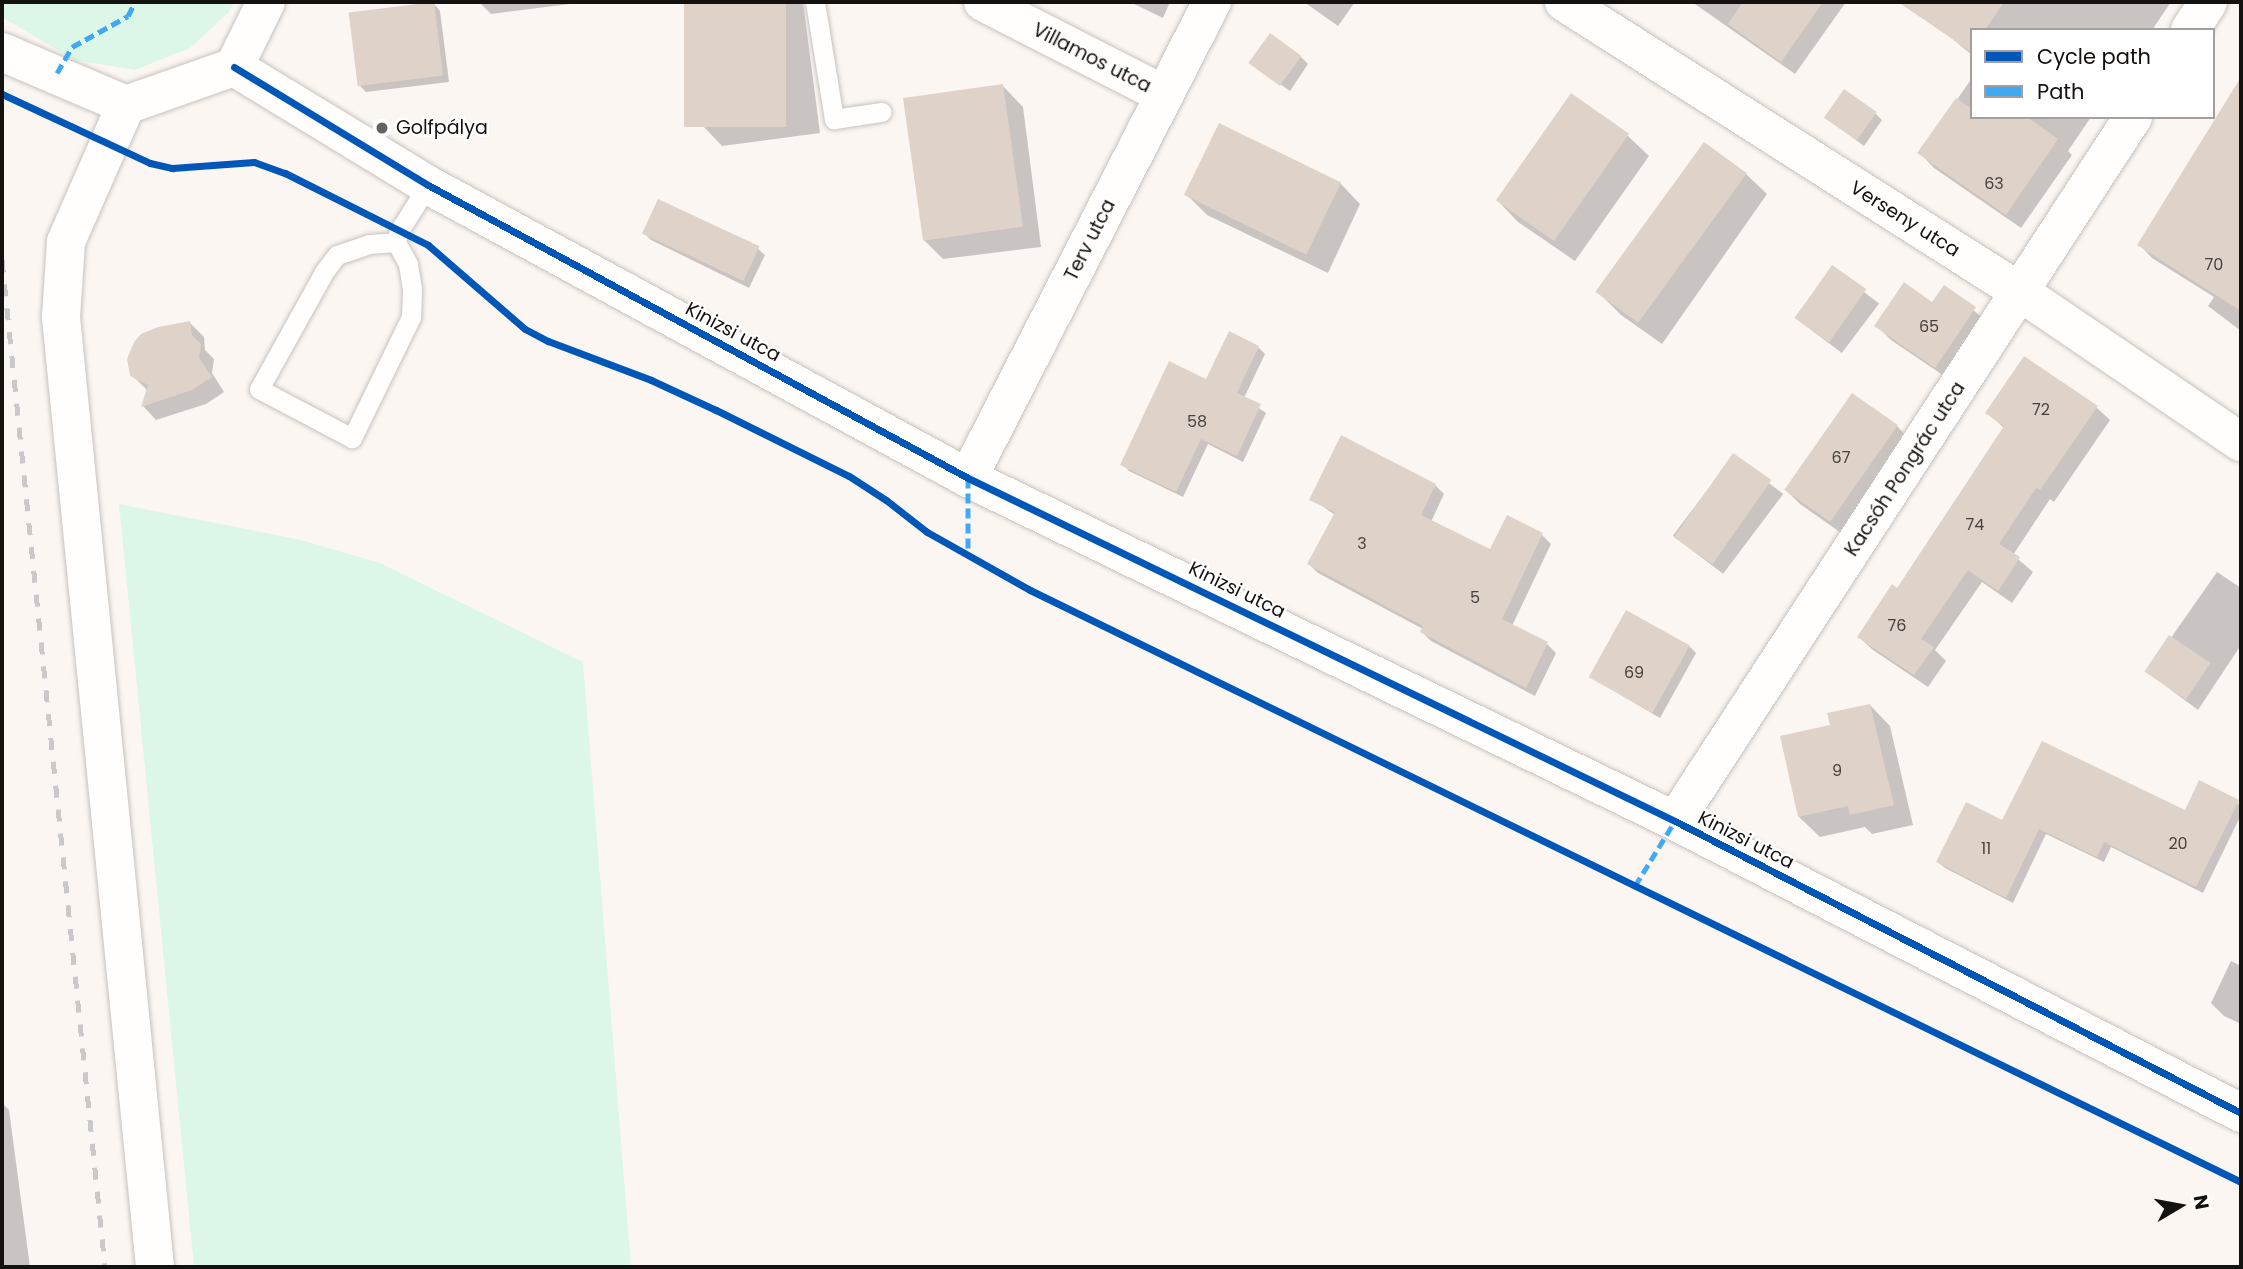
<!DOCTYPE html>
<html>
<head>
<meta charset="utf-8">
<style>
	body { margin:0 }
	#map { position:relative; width:2243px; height:1269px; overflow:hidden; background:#fcf6f2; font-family:Poppins,sans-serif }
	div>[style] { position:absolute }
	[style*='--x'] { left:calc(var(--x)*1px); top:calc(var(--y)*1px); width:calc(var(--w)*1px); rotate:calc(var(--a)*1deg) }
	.green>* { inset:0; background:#dcf7e7 }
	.shadow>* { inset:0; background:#0003; transform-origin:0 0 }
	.building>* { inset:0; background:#dfd3c9; transform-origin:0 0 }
	.roads { filter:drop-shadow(0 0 2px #c7c2bf) drop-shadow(0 0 2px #c7c2bf) }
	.service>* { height:19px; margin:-9.5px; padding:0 9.5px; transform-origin:9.5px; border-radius:9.5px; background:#fffefd }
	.minor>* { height:38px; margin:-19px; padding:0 19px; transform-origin:19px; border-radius:19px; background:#fffefd }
	.rail>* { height:5px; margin-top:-2.5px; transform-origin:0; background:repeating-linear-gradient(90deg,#cac8c8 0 12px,transparent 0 24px) }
	.quiet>* { height:5px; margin-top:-2.5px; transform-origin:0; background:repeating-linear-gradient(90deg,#3fa9f5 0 10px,transparent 0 15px) }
	.cycleway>* { height:7px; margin:-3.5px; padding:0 3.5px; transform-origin:3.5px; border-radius:3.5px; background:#0057b8 }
	.dots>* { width:19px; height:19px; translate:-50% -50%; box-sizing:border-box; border:4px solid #fff; border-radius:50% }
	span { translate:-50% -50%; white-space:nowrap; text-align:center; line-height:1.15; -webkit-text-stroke:5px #fff; paint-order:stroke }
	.number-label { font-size:16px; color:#48423e }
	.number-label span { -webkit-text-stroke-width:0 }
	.street-label { font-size:19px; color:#15110f }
	.poi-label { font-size:19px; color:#15110f }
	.left { translate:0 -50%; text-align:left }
	.frame { position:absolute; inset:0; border:4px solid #15110f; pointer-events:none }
	.legend { position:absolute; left:1970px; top:28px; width:245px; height:91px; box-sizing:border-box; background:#fff; border:2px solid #a1a09f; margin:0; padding:9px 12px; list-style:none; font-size:21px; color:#15110f }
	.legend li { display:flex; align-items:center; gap:14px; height:35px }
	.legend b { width:35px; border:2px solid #a1a09f }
	.north { position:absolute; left:2145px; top:1171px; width:70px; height:70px; -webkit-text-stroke:5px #fff; paint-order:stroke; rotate:80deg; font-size:19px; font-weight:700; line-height:28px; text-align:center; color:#15110f }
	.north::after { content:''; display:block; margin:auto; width:24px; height:32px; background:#15110f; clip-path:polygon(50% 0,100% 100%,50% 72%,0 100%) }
</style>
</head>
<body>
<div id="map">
	<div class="green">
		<i style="clip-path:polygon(2px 2px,234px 2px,229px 12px,190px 48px,135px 70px,74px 60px,2px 17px)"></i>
		<i style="clip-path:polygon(119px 504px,301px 540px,380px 563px,583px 662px,631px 1267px,194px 1267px)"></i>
	</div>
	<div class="shadow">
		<i style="clip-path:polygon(479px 2px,586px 2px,491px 14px)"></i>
		<i style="clip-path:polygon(686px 2px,803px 2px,820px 133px,722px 146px,702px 125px)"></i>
		<i style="clip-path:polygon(1130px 2px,1170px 2px,1163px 18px)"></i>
		<i style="clip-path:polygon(1304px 2px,1355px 2px,1338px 26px)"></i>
		<i style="clip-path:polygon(1692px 2px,1846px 2px,1795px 74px)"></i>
		<i style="clip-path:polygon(1956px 2px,2171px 2px,2152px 30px,1972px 30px,1972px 55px,1938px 27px)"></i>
		<i style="clip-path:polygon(434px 4px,440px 11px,449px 82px,366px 92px,360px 86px)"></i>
		<i style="clip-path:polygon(1301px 57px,1308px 64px,1290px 91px,1258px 69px)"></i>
		<i style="clip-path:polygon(1972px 78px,1972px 117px,2091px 117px,2068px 151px,2072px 155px,2021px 228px,1934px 168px,1920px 153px)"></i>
		<i style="clip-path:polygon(1003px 86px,1023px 107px,1041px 247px,943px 259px,923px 239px)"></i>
		<i style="clip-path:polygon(2236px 89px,2241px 92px,2241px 226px,2228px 247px,2241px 255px,2241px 331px,2208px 306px,2214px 297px,2152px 258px,2140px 245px)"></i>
		<i style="clip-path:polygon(1571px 96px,1628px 136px,1649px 156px,1575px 261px,1518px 222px,1498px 201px)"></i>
		<i style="clip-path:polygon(1876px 114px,1882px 120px,1864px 146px,1826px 118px)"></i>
		<i style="clip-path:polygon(1746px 174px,1767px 194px,1662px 344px,1621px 315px,1600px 294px)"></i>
		<i style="clip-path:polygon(1340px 183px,1360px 204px,1328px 273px,1207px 215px,1187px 195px)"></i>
		<i style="clip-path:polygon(644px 233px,758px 249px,765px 255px,749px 288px,651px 240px)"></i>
		<i style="left:1832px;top:268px;width:59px;height:62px;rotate:37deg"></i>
		<i style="clip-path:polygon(1945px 287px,1989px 323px,1950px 380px,1891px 340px,1877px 326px,1933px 304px)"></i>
		<i style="clip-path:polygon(190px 323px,204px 337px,205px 350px,214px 359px,212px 373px,224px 392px,206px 404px,156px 420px,143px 406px,148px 391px,132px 375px)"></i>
		<i style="clip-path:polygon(1258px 347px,1265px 354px,1244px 398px,1266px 413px,1243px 462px,1208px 444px,1183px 497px,1129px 471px,1122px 464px,1207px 381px)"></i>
		<i style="clip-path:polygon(2096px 407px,2110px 420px,2054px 502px,2050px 499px,2013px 555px,2033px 572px,2012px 603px,1982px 582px,1935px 650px,1946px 661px,1928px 687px,1873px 650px,1859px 637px,1898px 590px,2005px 429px,1988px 413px)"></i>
		<i style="clip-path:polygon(1897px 426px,1910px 440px,1844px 535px,1800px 504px,1786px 490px)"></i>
		<i style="left:1733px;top:456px;width:63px;height:100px;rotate:37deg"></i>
		<i style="clip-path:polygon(1435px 485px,1444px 494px,1431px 522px,1491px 551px,1542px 535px,1551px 544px,1512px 626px,1547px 644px,1556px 653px,1535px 696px,1431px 641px,1422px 632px,1423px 629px,1318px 573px,1309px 564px,1335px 515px,1312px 499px)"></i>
		<i style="clip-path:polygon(2217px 572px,2241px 588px,2241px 645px,2198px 710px,2147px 672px)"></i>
		<i style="clip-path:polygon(1689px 646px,1696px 653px,1660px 718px,1592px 678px)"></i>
		<i style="clip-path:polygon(1870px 705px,1890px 726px,1913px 825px,1872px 834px,1865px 827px,1820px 837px,1799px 817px,1832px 726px)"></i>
		<i style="clip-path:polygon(2238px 802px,2241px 815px,2203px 893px,2111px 847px,2104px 862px,2046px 834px,2013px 903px,1945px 868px,1938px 862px,2003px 822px,2186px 812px)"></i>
		<i style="clip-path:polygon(2231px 961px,2241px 966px,2241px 1024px,2224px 1016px,2211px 1003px)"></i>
		<i style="clip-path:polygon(2px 1103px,9px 1110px,30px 1267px,2px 1267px)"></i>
	</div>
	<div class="building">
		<i style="left:434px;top:2px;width:74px;height:86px;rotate:83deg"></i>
		<i style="left:684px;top:2px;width:102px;height:125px"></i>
		<i style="clip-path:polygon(1743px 2px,1823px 2px,1781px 62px,1728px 24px)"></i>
		<i style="clip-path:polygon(1898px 2px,2004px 2px,1985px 30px,1972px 30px,1970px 51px)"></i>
		<i style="left:1270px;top:33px;width:39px;height:37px;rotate:36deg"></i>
		<i style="clip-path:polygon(2241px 77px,2241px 311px,2137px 245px)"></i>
		<i style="left:1003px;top:84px;width:144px;height:101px;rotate:82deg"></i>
		<i style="left:1844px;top:89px;width:40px;height:35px;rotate:35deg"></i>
		<i style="left:1571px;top:93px;width:71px;height:131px;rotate:35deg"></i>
		<i style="clip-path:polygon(1956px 98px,1972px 109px,1972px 117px,2027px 117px,2058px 139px,2006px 215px,1917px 153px)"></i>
		<i style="left:1219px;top:123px;width:136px;height:80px;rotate:26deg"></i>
		<i style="left:1704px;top:142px;width:53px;height:185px;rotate:36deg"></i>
		<i style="left:658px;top:199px;width:112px;height:38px;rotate:25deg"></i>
		<i style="left:1832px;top:265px;width:42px;height:65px;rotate:35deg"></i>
		<i style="clip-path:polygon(1904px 282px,1932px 302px,1944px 285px,1976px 307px,1935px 368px,1874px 326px)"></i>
		<i style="clip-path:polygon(190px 321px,192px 335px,201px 344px,199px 358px,212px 377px,192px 390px,141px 407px,148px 385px,130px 376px,127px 359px,134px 342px,141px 334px,158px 327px)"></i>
		<i style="clip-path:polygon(1229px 331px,1259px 346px,1237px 393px,1261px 404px,1237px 456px,1201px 439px,1176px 492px,1120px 465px,1169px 361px,1206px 379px)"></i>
		<i style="clip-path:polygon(2024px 356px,2098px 406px,2040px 490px,2036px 488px,1999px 544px,2020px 557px,1998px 591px,1968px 570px,1921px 639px,1934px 647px,1914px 675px,1857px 637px,1892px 584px,1897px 588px,2004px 426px,1985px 413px)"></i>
		<i style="left:1852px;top:393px;width:56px;height:118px;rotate:35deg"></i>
		<i style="clip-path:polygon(1341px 435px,1436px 484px,1421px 515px,1490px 549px,1507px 515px,1543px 533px,1502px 619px,1548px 642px,1526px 688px,1420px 632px,1423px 626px,1307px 564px,1335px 512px,1309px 500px)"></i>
		<i style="left:1733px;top:453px;width:47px;height:103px;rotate:35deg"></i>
		<i style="left:1626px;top:610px;width:73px;height:77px;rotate:29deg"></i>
		<i style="left:2169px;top:635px;width:50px;height:44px;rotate:34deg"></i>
		<i style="clip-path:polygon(1870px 704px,1894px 805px,1850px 815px,1848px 806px,1798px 817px,1780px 736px,1830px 725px,1827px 713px)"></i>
		<i style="clip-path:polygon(2042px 741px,2185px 810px,2199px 780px,2239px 800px,2196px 887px,2104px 842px,2097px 857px,2039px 829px,2006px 898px,1936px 862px,1966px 802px,2002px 820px)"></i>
	</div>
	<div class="roads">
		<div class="service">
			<i style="--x:815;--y:2;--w:119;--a:80.8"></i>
			<i style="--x:834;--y:119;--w:48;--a:-8.5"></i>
			<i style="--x:396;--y:242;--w:25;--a:61"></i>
			<i style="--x:408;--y:264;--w:26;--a:81"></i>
			<i style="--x:412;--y:290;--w:27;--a:92"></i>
			<i style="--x:411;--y:317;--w:135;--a:116"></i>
			<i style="--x:352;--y:438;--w:105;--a:-152.2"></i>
			<i style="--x:259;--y:389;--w:134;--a:-60.9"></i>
			<i style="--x:324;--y:272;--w:21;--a:-53"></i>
			<i style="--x:337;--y:255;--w:34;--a:-19"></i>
			<i style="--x:369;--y:244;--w:27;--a:-4"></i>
			<i style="--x:396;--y:242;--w:11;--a:-75"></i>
			<i style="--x:399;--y:231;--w:54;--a:-57.8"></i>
		</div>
		<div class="minor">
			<i style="--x:983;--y:2;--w:204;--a:27.1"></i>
			<i style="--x:1564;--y:2;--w:540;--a:32.45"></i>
			<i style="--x:2020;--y:292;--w:267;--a:34.2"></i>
			<i style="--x:2190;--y:30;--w:33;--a:-57"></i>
			<i style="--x:2;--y:52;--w:135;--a:23.1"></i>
			<i style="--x:126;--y:105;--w:114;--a:-19.4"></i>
			<i style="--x:234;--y:67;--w:227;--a:31.3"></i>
			<i style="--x:428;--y:185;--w:614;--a:28.48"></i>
			<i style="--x:968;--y:478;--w:786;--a:25.88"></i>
			<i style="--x:1675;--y:821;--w:637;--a:27.29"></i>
			<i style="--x:234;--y:67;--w:72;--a:-63.8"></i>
			<i style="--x:126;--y:105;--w:150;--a:113.7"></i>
			<i style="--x:66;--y:242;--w:75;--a:93.8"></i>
			<i style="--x:61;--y:317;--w:955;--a:84.35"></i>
			<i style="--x:968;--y:478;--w:535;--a:-62.86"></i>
			<i style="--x:1675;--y:821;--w:840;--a:-56.95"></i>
		</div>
	</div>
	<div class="rail">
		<i style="--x:2;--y:260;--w:1012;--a:84.16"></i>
	</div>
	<div class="quiet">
		<i style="--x:57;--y:73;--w:30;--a:-60"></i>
		<i style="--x:72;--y:47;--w:64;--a:-29"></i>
		<i style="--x:128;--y:16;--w:16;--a:-63"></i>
		<i style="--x:968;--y:478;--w:77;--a:90"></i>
		<i style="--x:1635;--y:886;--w:76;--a:-58.4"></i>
	</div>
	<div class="cycleway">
		<i style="--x:234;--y:67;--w:227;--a:31.3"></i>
		<i style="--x:428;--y:185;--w:614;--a:28.48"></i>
		<i style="--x:968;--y:478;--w:786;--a:25.88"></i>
		<i style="--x:1675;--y:821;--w:637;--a:27.29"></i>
		<i style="--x:2;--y:94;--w:163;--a:25"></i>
		<i style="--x:150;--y:163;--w:23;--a:13"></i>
		<i style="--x:172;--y:168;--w:82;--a:-4.2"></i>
		<i style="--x:254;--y:162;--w:33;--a:20"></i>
		<i style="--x:285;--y:173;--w:160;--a:26.7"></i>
		<i style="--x:428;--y:245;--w:128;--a:40.9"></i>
		<i style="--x:525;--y:329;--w:26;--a:28"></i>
		<i style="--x:548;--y:341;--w:110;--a:20.7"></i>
		<i style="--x:651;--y:380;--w:72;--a:24.8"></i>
		<i style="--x:716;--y:410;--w:148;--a:26.4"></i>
		<i style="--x:849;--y:476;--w:44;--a:33"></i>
		<i style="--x:886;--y:500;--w:52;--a:38"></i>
		<i style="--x:927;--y:532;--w:118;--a:29.4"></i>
		<i style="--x:1030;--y:590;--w:1348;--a:26.05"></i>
	</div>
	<div class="dots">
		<i style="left:382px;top:128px;background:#66615e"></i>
	</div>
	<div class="number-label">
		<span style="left:1994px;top:184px">63</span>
		<span style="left:2214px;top:265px">70</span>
		<span style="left:1929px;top:327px">65</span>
		<span style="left:2041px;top:410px">72</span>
		<span style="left:1197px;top:422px">58</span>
		<span style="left:1841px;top:458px">67</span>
		<span style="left:1975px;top:525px">74</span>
		<span style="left:1362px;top:544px">3</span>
		<span style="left:1475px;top:598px">5</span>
		<span style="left:1897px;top:626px">76</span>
		<span style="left:1634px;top:673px">69</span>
		<span style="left:1837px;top:771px">9</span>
		<span style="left:2178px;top:844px">20</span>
		<span style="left:1986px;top:849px">11</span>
	</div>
	<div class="street-label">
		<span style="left:1092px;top:58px;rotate:27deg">Villamos utca</span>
		<span style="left:1905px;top:219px;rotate:32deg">Verseny utca</span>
		<span style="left:1090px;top:240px;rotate:-63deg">Terv utca</span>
		<span style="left:733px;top:332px;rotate:28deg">Kinizsi utca</span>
		<span style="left:1905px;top:469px;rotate:-57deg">Kacsóh Pongrác utca</span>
		<span style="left:1237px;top:590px;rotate:26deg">Kinizsi utca</span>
		<span style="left:1746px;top:840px;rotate:27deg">Kinizsi utca</span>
	</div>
	<div class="poi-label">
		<span class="left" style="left:396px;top:128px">Golfpálya</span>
	</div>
	<div class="frame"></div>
	<ul class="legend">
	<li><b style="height:9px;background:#0057b8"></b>Cycle path</li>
	<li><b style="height:9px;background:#3fa9f5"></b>Path</li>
	</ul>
	<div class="north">N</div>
</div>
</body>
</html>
